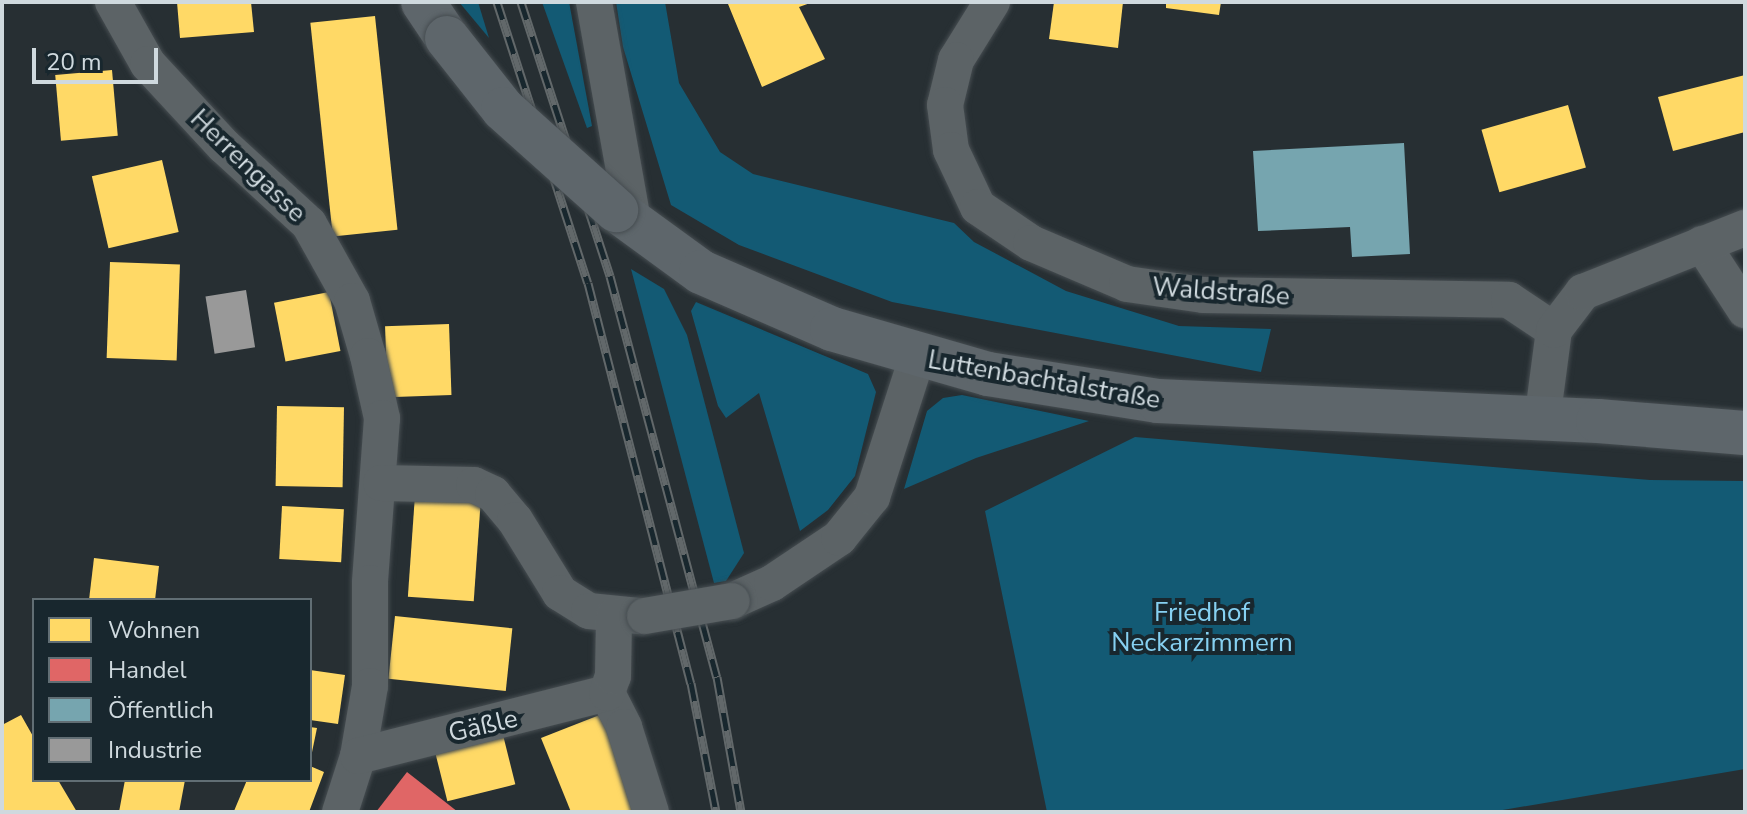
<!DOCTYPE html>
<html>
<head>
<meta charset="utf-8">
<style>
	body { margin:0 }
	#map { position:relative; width:1747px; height:814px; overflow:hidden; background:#272f33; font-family:"Nunito Sans",sans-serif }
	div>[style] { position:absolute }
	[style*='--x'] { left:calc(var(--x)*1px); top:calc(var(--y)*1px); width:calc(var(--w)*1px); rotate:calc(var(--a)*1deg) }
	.green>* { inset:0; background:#135a74 }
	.homes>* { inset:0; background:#ffd966; transform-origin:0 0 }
	.shops>* { inset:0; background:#e06666 }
	.public>* { inset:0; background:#76a5af }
	.industry>* { inset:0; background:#999; transform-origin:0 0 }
	.roads { filter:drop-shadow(0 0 2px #464d51) drop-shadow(0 0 2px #464d51) }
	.street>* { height:36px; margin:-18px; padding:0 18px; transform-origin:18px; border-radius:18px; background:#5c6366 }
	.secondary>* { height:44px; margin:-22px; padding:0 22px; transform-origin:22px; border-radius:22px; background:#5e666b }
	.rail>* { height:9px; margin-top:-4.5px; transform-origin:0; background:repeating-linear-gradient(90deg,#18272e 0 18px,#62686a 0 36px); box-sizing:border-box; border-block:2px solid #62686a }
	.bridges { filter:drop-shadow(0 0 2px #464d51) drop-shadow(0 0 2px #464d51) }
	.street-bridge>* { height:36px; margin:-18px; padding:0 18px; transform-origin:18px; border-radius:18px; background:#5c6366 }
	.secondary-bridge>* { height:44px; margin:-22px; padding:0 22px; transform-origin:22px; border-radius:22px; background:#5e666b }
	span { translate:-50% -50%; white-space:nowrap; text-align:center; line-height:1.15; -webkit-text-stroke:8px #18272e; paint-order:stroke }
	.street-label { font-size:26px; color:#cfd9de }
	.park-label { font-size:26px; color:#86d0f1 }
	.frame { position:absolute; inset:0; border:4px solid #cfd9de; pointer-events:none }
	.legend { position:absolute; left:32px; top:598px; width:280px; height:184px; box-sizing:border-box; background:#18272e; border:2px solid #616e74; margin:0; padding:10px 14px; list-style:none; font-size:24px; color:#cfd9de }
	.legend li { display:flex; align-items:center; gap:16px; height:40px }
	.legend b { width:40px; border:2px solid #616e74 }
	.scale { position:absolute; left:32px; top:48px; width:126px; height:36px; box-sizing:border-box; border:4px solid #cfd9de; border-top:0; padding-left:10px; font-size:24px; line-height:28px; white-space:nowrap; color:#cfd9de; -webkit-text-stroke:6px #18272e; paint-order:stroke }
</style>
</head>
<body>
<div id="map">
	<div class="green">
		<i style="clip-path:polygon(459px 2px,478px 2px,489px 38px)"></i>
		<i style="clip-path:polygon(542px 2px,569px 2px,592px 126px,587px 128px)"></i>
		<i style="clip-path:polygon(616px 2px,665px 2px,679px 83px,720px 152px,753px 174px,954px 223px,974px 242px,1066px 291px,1179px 326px,1271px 329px,1261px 372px,892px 302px,739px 245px,671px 205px,623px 47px)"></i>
		<i style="clip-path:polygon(631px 269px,664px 289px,687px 335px,744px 553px,726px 581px,714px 583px)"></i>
		<i style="clip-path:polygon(696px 302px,868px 374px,876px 392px,855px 476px,828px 510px,800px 531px,759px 393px,726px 418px,718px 406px,691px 311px)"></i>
		<i style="clip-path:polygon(962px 395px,1089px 421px,976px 458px,904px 489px,927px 411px,943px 398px)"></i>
		<i style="clip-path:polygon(1135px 437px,1650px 480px,1745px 481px,1745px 769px,1491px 812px,1047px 812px,985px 511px)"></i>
	</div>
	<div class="homes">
		<i style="clip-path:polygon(177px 2px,251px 2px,254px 32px,180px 38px)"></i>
		<i style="clip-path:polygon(735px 2px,813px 2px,799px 7px,825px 59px,762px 87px,728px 4px)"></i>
		<i style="clip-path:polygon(1054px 2px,1123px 2px,1118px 48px,1049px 39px)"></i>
		<i style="clip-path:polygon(1166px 2px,1221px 2px,1219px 15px,1166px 8px)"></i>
		<i style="left:375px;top:16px;width:215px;height:65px;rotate:84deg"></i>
		<i style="left:112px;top:70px;width:66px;height:57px;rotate:85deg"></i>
		<i style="clip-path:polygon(1745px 75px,1745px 132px,1673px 151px,1658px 97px)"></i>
		<i style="left:1568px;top:105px;width:65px;height:90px;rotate:74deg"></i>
		<i style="left:162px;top:160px;width:74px;height:72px;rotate:77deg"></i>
		<i style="left:110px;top:262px;width:70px;height:96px;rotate:2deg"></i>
		<i style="left:329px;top:292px;width:60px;height:56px;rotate:79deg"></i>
		<i style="left:449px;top:324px;width:71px;height:64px;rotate:88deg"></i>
		<i style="left:277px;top:406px;width:67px;height:80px;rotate:1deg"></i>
		<i style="left:415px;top:495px;width:66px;height:102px;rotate:4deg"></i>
		<i style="left:282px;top:506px;width:62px;height:53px;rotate:3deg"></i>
		<i style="clip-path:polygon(94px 558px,159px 566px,155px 600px,89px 600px)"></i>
		<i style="left:395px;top:616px;width:118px;height:63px;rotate:6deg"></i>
		<i style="clip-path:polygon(310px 670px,345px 675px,338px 724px,310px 720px)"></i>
		<i style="clip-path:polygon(602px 714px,639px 809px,632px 812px,571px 812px,541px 738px)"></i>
		<i style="clip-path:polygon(21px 715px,34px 738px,34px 780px,58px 780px,77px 812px,2px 812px,2px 725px)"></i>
		<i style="clip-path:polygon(310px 727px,317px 728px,311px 757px,310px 757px)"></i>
		<i style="left:502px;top:731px;width:55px;height:70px;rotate:76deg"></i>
		<i style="clip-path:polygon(310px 766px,324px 772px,309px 812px,234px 811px,247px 780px,310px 780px)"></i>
		<i style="clip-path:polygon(125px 780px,185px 780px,179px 812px,119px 812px)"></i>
	</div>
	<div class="shops">
		<i style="clip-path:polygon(407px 772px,458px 812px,376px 812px)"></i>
	</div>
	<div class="public">
		<i style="clip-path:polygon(1404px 143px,1410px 254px,1352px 257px,1350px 227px,1258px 231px,1253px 151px)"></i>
	</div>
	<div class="industry">
		<i style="left:246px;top:290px;width:58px;height:41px;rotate:81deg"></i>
	</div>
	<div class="roads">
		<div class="street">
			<i style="--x:113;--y:2;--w:71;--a:60.6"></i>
			<i style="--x:148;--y:64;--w:112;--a:47.2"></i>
			<i style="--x:224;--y:146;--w:115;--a:42.5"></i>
			<i style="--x:309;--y:224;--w:88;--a:60.8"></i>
			<i style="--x:352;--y:301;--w:57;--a:73.8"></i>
			<i style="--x:368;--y:356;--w:64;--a:77.3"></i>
			<i style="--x:382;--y:418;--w:165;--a:94.2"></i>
			<i style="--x:370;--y:583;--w:103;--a:90"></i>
			<i style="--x:370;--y:686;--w:71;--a:99.7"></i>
			<i style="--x:358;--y:756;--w:59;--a:107.8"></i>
			<i style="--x:594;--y:2;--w:223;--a:79.9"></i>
			<i style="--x:992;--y:2;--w:68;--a:121.8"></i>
			<i style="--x:956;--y:60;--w:46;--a:103.7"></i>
			<i style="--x:945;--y:105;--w:45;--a:82.4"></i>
			<i style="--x:951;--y:150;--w:63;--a:64.7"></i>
			<i style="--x:978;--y:207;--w:64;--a:34.2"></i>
			<i style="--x:1031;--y:243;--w:104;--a:23.1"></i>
			<i style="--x:1127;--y:284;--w:77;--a:8.2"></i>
			<i style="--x:1203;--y:295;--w:306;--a:0.9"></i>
			<i style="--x:1509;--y:300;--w:54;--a:33.7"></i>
			<i style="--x:1702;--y:244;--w:79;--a:56.9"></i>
			<i style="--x:1542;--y:421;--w:92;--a:-82.5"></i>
			<i style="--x:1554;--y:330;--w:48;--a:-52.7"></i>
			<i style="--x:1583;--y:292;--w:174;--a:-21.6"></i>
			<i style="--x:381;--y:483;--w:93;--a:1.2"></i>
			<i style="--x:474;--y:485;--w:21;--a:25"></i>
			<i style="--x:493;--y:494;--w:34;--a:50"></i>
			<i style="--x:515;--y:520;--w:86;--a:58.3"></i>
			<i style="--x:560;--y:593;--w:34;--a:32"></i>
			<i style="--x:589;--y:611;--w:50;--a:5.7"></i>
			<i style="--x:732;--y:601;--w:44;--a:-24.2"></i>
			<i style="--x:772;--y:583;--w:81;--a:-33.9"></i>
			<i style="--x:839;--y:538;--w:53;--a:-51.2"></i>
			<i style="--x:872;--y:497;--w:146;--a:-72.1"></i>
			<i style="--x:607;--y:693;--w:38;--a:63"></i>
			<i style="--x:624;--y:727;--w:89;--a:72.4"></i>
			<i style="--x:358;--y:756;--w:257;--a:-14.2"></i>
			<i style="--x:607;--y:693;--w:18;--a:-71"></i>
			<i style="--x:613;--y:676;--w:60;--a:-89"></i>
		</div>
		<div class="secondary">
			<i style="--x:423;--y:2;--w:43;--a:56.3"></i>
			<i style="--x:616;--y:210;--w:105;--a:36.1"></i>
			<i style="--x:701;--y:272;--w:143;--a:23.5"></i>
			<i style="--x:832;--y:329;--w:162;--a:16.1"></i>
			<i style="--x:988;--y:374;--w:172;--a:9"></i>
			<i style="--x:1158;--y:401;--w:440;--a:2.6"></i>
			<i style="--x:1598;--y:421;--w:147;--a:4.7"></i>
		</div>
	</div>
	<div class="rail">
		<i style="--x:497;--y:2;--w:295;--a:72.1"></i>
		<i style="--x:588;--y:283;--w:413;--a:75.6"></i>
		<i style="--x:691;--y:683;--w:131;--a:79"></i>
		<i style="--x:521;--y:2;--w:288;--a:72"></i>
		<i style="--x:610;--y:276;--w:415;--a:75.1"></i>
		<i style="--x:717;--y:677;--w:137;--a:79.9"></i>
	</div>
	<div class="bridges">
		<div class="street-bridge">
			<i style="--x:645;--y:616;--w:88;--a:-9.8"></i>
		</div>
		<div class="secondary-bridge">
			<i style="--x:447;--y:38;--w:90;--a:51.7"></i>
			<i style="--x:503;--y:109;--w:152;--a:41.8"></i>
		</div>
	</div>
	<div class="street-label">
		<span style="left:248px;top:166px;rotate:44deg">Herrengasse</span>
		<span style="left:1221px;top:292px;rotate:4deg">Waldstraße</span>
		<span style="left:1044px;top:380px;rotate:10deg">Luttenbachtalstraße</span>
		<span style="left:483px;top:726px;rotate:-13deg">Gäßle</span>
	</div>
	<div class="park-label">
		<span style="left:1202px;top:628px">Friedhof<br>Neckarzimmern</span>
	</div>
	<div class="frame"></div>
	<ul class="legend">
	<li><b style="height:22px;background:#ffd966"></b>Wohnen</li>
	<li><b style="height:22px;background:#e06666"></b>Handel</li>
	<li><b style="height:22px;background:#76a5af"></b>Öffentlich</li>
	<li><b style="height:22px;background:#999"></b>Industrie</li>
	</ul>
	<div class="scale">20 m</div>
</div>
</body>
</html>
